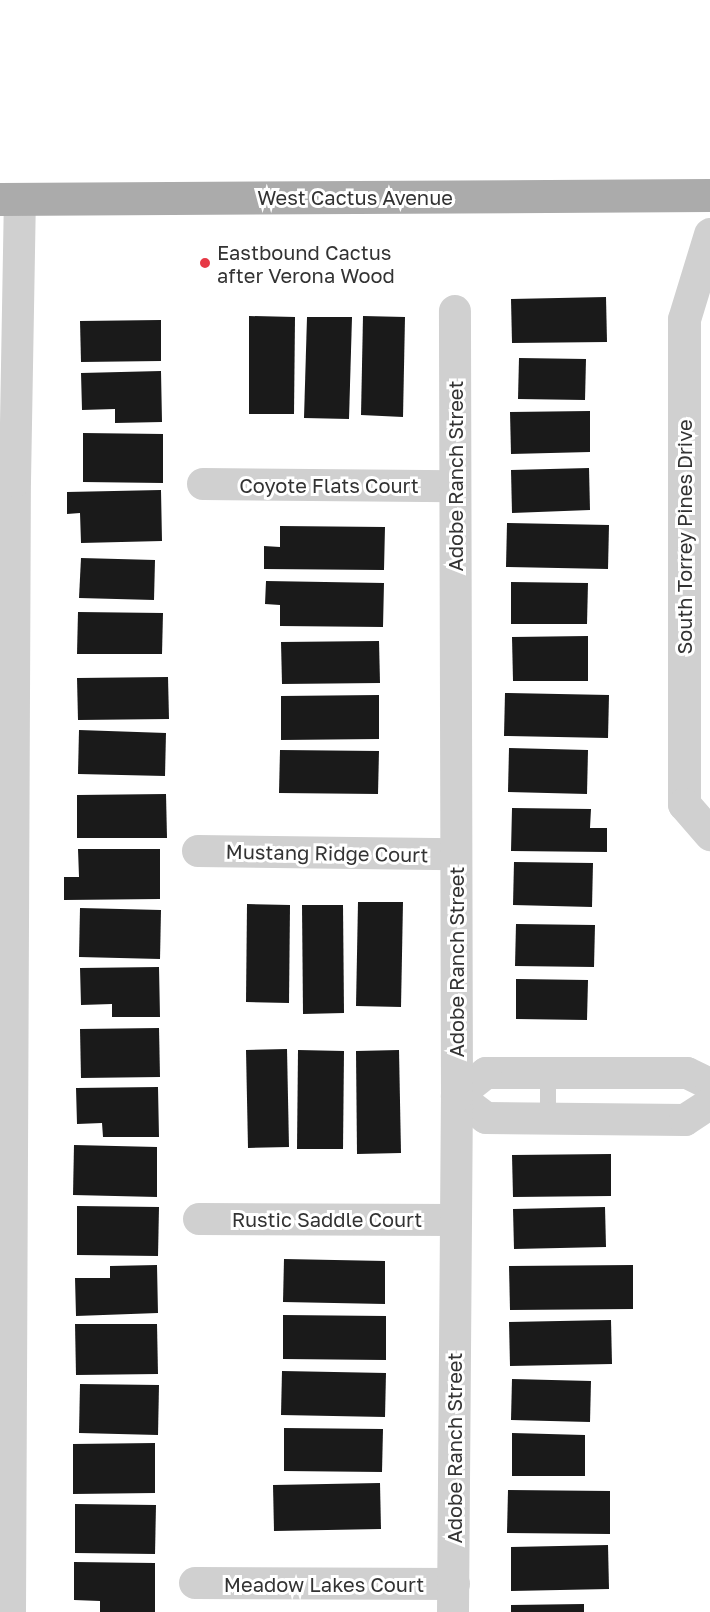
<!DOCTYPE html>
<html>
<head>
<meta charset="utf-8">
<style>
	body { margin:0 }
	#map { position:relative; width:710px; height:1612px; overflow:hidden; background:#fff; font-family:"Golos Text",sans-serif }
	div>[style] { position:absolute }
	.building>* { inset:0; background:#1a1a1a }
	.service>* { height:16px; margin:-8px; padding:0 8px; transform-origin:8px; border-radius:8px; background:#d0d0d0 }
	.minor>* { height:32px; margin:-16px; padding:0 16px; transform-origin:16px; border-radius:16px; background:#d0d0d0 }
	.tertiary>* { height:33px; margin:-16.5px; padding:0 16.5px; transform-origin:16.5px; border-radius:16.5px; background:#d0d0d0 }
	.primary>* { height:33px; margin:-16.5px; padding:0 16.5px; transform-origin:16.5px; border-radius:16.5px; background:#ababab }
	.dots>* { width:16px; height:16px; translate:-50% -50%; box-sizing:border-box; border:3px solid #fff; border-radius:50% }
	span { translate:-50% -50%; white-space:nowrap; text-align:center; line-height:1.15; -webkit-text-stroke:6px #fff; paint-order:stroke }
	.street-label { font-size:20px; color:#333 }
	.poi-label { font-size:20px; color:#333 }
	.left { translate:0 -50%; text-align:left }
</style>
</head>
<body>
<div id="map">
	<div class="building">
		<i style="clip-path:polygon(606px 297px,607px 342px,512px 343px,511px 299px)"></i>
		<i style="clip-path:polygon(249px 316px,295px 317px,294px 414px,249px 414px)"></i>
		<i style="clip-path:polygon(363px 316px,405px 317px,403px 417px,361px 415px)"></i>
		<i style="clip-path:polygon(307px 317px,352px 317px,349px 419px,304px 418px)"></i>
		<i style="clip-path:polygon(161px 320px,161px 361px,81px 362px,80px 321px)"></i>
		<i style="clip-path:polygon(519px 358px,586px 359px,585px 400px,518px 399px)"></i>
		<i style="clip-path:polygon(161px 371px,162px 422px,115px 423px,115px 409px,82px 410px,81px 373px)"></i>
		<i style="clip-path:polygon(590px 411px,590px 452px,511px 454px,510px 412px)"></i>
		<i style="clip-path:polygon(83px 433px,163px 434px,163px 483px,83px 482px)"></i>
		<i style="clip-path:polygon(589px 468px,590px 510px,512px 513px,511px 470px)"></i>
		<i style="clip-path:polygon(161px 490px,162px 541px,81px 543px,80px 513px,67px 514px,67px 492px)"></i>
		<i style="clip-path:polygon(507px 523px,609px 525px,608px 569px,506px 567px)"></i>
		<i style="clip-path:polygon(280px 526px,385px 527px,384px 570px,264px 569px,264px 546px,280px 547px)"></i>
		<i style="clip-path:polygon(81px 558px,155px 560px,154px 600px,79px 598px)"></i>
		<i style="clip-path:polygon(266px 581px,384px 583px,383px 627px,280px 626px,280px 605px,265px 604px)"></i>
		<i style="clip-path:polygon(511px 582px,588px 583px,587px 624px,511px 624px)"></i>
		<i style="clip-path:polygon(78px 612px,163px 613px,162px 654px,77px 654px)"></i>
		<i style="clip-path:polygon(588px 636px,588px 681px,513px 681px,512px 637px)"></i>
		<i style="clip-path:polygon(379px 641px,380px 683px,282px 684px,281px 642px)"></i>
		<i style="clip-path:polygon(168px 677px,169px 719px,78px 720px,77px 678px)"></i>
		<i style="clip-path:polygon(505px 693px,609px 695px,608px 738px,504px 736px)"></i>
		<i style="clip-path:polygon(379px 695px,379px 739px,281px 740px,281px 696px)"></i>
		<i style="clip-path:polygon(79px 730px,166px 733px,165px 776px,78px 774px)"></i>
		<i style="clip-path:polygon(509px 748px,588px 750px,587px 794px,508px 792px)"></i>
		<i style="clip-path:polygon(280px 750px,379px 751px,378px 794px,279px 793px)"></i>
		<i style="clip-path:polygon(166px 794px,167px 838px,77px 838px,77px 795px)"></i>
		<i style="clip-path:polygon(512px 808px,591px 809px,590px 828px,607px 828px,607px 852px,511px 851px)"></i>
		<i style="clip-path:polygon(78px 849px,160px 849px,160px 899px,64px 900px,64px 877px,79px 877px)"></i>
		<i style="clip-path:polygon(514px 862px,593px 863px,592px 907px,513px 905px)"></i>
		<i style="clip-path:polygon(358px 902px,403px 902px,401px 1007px,356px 1006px)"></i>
		<i style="clip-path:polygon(247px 904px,290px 905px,289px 1003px,246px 1002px)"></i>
		<i style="clip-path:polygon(302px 905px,343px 905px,344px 1013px,303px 1014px)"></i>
		<i style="clip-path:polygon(80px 908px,161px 910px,160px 959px,79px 957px)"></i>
		<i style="clip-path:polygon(516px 924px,595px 925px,594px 967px,515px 966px)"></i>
		<i style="clip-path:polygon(159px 967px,160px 1017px,112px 1017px,112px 1004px,81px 1005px,80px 968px)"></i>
		<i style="clip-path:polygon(516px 979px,588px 980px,587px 1020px,516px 1019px)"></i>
		<i style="clip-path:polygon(159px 1028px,160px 1077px,81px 1078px,80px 1029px)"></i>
		<i style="clip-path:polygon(287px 1049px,289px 1147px,248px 1148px,246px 1050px)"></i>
		<i style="clip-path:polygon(298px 1050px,344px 1051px,343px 1149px,297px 1149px)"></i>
		<i style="clip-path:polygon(399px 1050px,401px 1153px,357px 1154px,356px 1051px)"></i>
		<i style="clip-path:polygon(158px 1087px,159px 1137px,103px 1137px,102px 1123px,77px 1124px,76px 1088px)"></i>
		<i style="clip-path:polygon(74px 1145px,157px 1147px,157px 1197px,73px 1195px)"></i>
		<i style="clip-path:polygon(611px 1154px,611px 1196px,513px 1197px,512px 1155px)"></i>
		<i style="clip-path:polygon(77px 1206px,159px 1207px,158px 1256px,77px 1255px)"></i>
		<i style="clip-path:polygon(605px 1207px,606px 1247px,514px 1249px,513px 1209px)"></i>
		<i style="clip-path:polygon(284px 1259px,385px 1261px,385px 1304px,283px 1302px)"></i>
		<i style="clip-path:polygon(157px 1265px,158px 1313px,76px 1316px,75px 1278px,110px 1278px,110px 1266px)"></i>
		<i style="clip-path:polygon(633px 1265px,633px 1309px,510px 1310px,509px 1266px)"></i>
		<i style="clip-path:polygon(283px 1315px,386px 1316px,386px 1360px,283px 1359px)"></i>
		<i style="clip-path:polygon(611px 1320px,612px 1364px,510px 1366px,509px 1322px)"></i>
		<i style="clip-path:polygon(75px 1324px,157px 1324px,158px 1374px,76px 1375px)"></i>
		<i style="clip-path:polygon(282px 1371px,386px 1373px,385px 1417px,281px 1415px)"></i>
		<i style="clip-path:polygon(512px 1379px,591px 1381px,590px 1422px,511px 1420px)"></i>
		<i style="clip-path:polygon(80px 1384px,159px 1385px,158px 1435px,79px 1433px)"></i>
		<i style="clip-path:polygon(284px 1428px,383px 1429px,382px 1472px,284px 1471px)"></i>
		<i style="clip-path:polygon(512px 1433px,585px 1435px,585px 1476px,512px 1476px)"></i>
		<i style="clip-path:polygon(155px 1443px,155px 1493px,73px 1494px,73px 1444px)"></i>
		<i style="clip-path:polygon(380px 1483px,381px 1529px,274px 1531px,273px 1485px)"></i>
		<i style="clip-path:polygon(508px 1490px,610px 1491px,610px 1534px,507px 1533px)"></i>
		<i style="clip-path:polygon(75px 1504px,156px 1505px,155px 1554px,75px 1553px)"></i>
		<i style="clip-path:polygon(608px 1545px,609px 1589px,511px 1591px,511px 1547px)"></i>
		<i style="clip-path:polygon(74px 1562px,155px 1563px,155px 1612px,100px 1612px,100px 1601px,74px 1600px)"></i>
		<i style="clip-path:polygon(584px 1604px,584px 1612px,511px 1612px,511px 1605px)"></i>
	</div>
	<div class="service">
		<i style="left:548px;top:1074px;width:45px;rotate:90deg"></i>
	</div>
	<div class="minor">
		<i style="left:203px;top:484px;width:251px;rotate:0.5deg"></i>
		<i style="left:198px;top:851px;width:257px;rotate:0.7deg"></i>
		<i style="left:710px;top:1084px;width:25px;rotate:-154deg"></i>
		<i style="left:687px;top:1073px;width:201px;rotate:180deg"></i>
		<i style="left:486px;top:1073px;width:37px;rotate:142deg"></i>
		<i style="left:457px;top:1096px;width:36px;rotate:37deg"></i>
		<i style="left:486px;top:1118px;width:199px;rotate:0.6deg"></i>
		<i style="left:685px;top:1120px;width:30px;rotate:-33deg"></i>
		<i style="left:199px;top:1219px;width:256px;rotate:0.2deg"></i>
		<i style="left:195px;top:1583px;width:259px;rotate:0.2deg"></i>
		<i style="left:10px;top:1612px;width:1131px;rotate:-89.75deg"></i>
		<i style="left:15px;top:481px;width:282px;rotate:-89deg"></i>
		<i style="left:453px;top:1612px;width:516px;rotate:-89.56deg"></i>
		<i style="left:457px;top:1096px;width:785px;rotate:-90.15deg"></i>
	</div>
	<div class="tertiary">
		<i style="left:710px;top:234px;width:89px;rotate:107deg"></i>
		<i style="left:684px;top:319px;width:485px;rotate:90deg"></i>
		<i style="left:684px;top:804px;width:40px;rotate:49deg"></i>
	</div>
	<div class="primary">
		<i style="left:0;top:199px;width:710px;rotate:-0.32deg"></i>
	</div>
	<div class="dots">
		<i style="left:205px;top:263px;background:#e63946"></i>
	</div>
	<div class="street-label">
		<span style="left:355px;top:197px">West Cactus Avenue</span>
		<span style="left:455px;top:476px;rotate:-90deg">Adobe Ranch Street</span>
		<span style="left:329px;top:485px">Coyote Flats Court</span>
		<span style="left:684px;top:537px;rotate:-90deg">South Torrey Pines Drive</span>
		<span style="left:327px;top:853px;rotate:1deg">Mustang Ridge Court</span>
		<span style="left:456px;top:962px;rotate:-90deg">Adobe Ranch Street</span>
		<span style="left:327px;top:1219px">Rustic Saddle Court</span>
		<span style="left:454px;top:1448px;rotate:-90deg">Adobe Ranch Street</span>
		<span style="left:324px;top:1584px">Meadow Lakes Court</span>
	</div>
	<div class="poi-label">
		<span class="left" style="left:217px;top:264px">Eastbound Cactus<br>after Verona Wood</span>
	</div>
</div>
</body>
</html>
